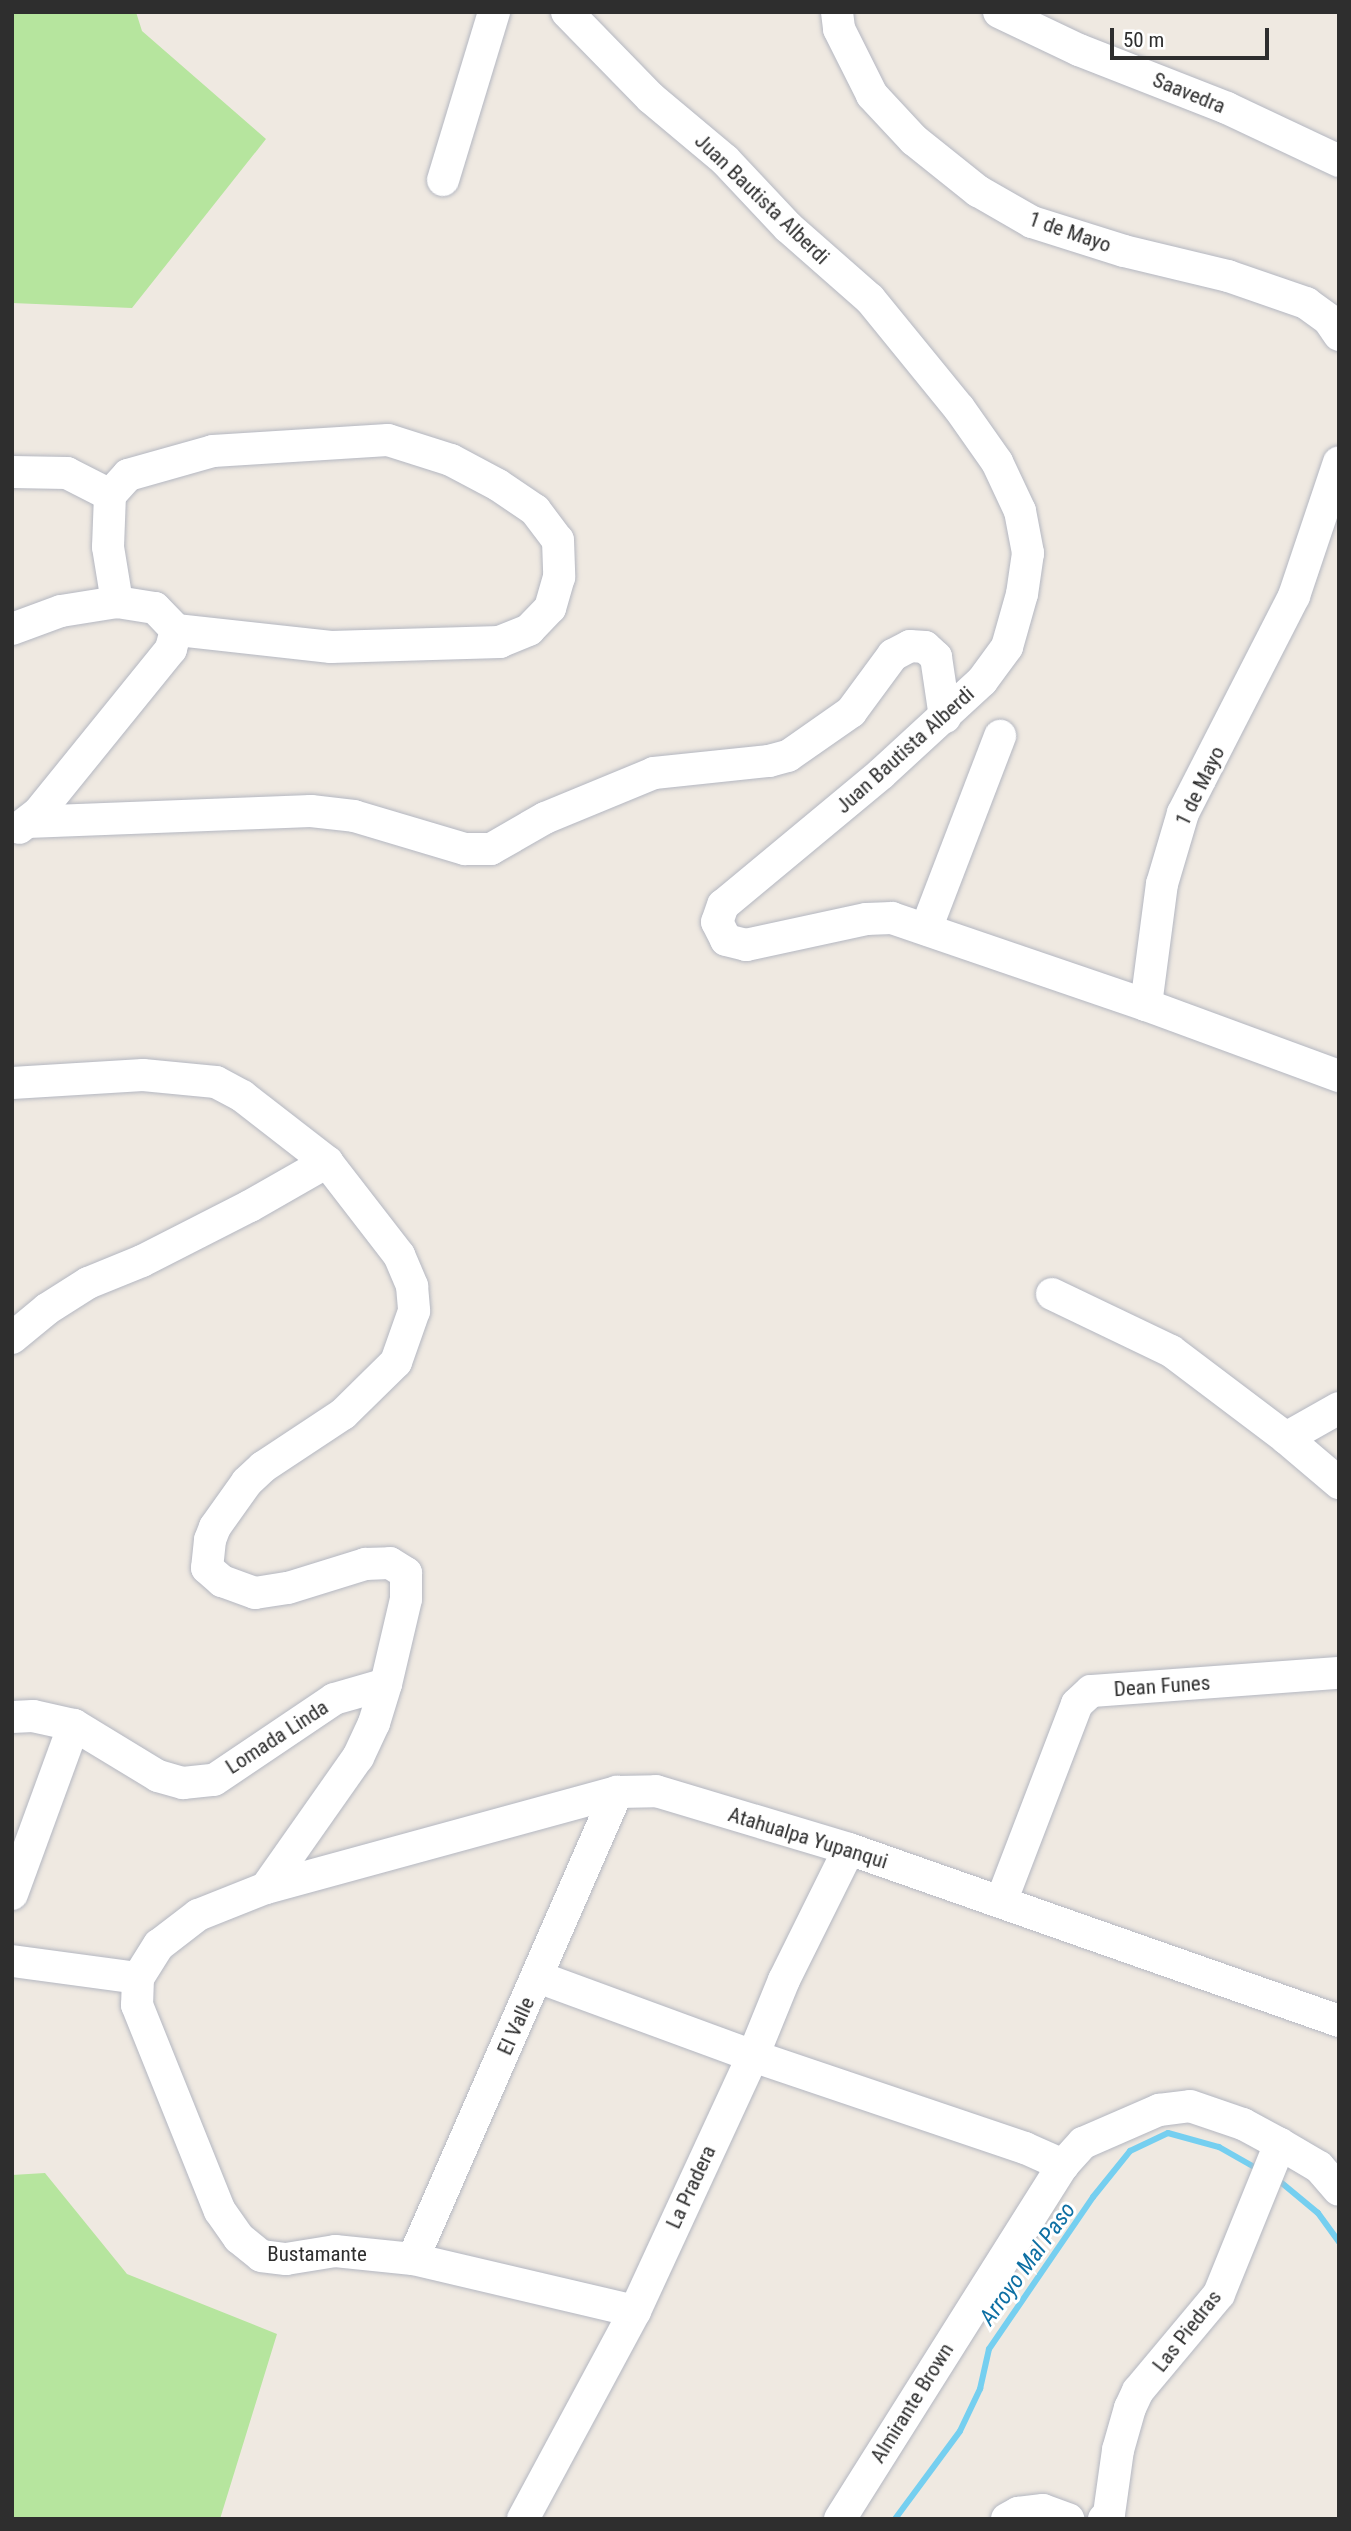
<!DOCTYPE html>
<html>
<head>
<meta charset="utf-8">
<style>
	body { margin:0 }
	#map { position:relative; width:1351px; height:2531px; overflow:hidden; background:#efe9e1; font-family:"Roboto Condensed",sans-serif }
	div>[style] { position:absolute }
	.green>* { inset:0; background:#b6e59e }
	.stream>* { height:6px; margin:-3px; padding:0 3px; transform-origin:3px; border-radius:3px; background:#75cff0 }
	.roads { filter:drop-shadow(0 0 2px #b4b7c1) drop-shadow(0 0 2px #b4b7c1) }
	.minor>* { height:32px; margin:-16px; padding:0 16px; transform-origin:16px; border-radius:16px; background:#fff }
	span { translate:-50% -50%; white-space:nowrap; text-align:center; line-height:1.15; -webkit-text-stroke:6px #fff; paint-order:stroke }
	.street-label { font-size:21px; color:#2e2e2e }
	.water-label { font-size:23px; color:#0d6fa3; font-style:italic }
	.frame { position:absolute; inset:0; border:14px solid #2e2e2e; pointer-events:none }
	.scale { position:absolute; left:1110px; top:28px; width:159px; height:32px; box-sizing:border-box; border:4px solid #2e2e2e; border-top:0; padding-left:9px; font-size:21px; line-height:24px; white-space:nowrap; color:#2e2e2e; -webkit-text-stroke:5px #fff; paint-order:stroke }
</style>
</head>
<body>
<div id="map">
	<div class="green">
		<i style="clip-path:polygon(12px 12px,136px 12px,142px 31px,266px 139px,132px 308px,12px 303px)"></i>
		<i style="clip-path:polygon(45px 2173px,127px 2274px,277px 2334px,220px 2519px,12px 2519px,12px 2175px)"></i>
	</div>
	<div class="stream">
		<i style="left:1277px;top:2179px;width:53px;rotate:39.7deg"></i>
		<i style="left:1318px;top:2213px;width:36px;rotate:54deg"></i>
		<i style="left:895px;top:2519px;width:109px;rotate:-53.5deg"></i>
		<i style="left:960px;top:2431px;width:47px;rotate:-64.5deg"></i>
		<i style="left:980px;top:2389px;width:41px;rotate:-77.3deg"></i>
		<i style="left:989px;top:2349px;width:184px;rotate:-55.6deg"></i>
		<i style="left:1093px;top:2197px;width:59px;rotate:-51.2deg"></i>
		<i style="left:1130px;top:2151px;width:42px;rotate:-25.3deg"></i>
		<i style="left:1168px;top:2133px;width:53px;rotate:15.4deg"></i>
		<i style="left:1219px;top:2147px;width:43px;rotate:29.6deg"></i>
	</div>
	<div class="roads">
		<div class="minor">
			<i style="left:567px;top:12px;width:120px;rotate:45.7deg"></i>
			<i style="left:651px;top:98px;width:97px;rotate:40deg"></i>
			<i style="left:725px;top:160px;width:92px;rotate:46.8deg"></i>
			<i style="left:788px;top:227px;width:109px;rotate:41.3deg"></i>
			<i style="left:870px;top:299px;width:141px;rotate:50.8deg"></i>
			<i style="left:959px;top:408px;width:66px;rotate:54.9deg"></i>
			<i style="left:997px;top:462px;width:54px;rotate:64.9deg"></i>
			<i style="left:1020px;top:511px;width:43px;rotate:79.2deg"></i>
			<i style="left:1028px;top:553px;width:41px;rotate:98.3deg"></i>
			<i style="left:1022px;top:594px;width:55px;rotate:105.8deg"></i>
			<i style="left:1007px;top:647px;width:42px;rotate:126.3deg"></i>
			<i style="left:982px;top:681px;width:137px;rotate:137.4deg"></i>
			<i style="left:881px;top:774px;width:205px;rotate:140.3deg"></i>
			<i style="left:723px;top:905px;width:18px;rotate:109deg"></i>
			<i style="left:717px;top:922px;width:20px;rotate:63deg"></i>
			<i style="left:726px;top:940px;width:21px;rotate:14deg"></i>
			<i style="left:746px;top:945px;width:123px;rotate:-12.2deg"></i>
			<i style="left:866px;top:919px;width:26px;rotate:-2deg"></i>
			<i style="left:892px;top:918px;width:268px;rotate:18.9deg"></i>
			<i style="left:1146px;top:1005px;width:206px;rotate:20.2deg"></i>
			<i style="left:837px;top:12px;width:17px;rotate:83deg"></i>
			<i style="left:839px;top:29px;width:74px;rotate:63.4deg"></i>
			<i style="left:872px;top:95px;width:62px;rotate:47deg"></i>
			<i style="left:914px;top:140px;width:82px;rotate:38.6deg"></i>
			<i style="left:978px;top:191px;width:62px;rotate:29.9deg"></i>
			<i style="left:1032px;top:222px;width:96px;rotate:17.5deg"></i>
			<i style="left:1124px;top:251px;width:107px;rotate:13.5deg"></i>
			<i style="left:1228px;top:276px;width:83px;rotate:19.1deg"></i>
			<i style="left:1306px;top:303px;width:29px;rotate:36deg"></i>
			<i style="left:1329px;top:320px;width:18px;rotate:56deg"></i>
			<i style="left:999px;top:12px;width:89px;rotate:25.4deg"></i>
			<i style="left:1079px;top:50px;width:159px;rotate:21.4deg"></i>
			<i style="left:1227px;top:108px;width:124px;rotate:25.3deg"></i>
			<i style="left:443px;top:180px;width:176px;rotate:-73.1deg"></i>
			<i style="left:12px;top:472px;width:55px;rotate:1deg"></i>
			<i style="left:67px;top:473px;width:48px;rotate:27.1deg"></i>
			<i style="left:110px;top:495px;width:52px;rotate:92.2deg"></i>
			<i style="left:108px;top:547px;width:56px;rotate:80.7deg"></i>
			<i style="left:110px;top:495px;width:27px;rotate:-48deg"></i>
			<i style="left:128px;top:475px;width:88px;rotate:-15.8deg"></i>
			<i style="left:213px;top:451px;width:175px;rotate:-3.6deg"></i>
			<i style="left:388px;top:440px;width:66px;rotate:17.6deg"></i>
			<i style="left:451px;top:460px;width:53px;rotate:28deg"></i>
			<i style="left:498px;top:485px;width:45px;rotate:34deg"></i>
			<i style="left:535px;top:510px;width:38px;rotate:53deg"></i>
			<i style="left:558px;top:540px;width:37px;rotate:88deg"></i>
			<i style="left:559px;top:577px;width:32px;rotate:106deg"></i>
			<i style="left:550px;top:608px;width:30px;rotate:134deg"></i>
			<i style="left:529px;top:630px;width:31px;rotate:158deg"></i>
			<i style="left:500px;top:642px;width:169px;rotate:178.3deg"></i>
			<i style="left:331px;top:647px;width:156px;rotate:-173.7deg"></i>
			<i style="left:12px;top:629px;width:52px;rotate:-20.2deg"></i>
			<i style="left:61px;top:611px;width:57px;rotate:-9.1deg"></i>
			<i style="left:117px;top:602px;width:38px;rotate:9deg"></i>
			<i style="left:155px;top:608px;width:30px;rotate:46deg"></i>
			<i style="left:176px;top:630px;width:20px;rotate:105deg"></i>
			<i style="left:171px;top:649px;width:211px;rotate:129deg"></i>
			<i style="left:38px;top:813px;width:24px;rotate:142deg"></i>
			<i style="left:27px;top:822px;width:284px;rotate:-2.2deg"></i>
			<i style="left:311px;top:811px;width:43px;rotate:6.6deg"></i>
			<i style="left:354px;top:816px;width:116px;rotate:16.6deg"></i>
			<i style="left:465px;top:849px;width:26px"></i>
			<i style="left:491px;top:849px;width:62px;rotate:-29.9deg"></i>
			<i style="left:545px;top:818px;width:118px;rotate:-22.4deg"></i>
			<i style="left:654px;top:773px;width:116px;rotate:-6deg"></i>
			<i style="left:769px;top:761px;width:20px;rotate:-15deg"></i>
			<i style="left:788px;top:756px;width:77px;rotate:-34.9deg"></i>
			<i style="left:851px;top:712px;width:71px;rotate:-53.6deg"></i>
			<i style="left:893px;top:655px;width:19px;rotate:-28deg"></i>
			<i style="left:910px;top:646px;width:15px;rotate:4deg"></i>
			<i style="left:925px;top:647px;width:15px;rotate:42deg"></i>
			<i style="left:936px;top:657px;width:61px;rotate:81.5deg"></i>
			<i style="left:926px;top:929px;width:207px;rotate:-69deg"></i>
			<i style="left:1146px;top:1005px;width:122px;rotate:-82.5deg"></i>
			<i style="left:1162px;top:884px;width:74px;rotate:-73.5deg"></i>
			<i style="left:1183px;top:813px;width:244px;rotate:-62.9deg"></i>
			<i style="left:1294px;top:596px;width:141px;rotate:-71.4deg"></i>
			<i style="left:12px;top:1083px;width:131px;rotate:-3.5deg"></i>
			<i style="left:143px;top:1075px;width:73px;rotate:5.5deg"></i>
			<i style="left:216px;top:1082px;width:30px;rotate:28deg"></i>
			<i style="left:242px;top:1096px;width:108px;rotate:37.8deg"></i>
			<i style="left:327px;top:1162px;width:118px;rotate:52.3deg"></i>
			<i style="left:399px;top:1255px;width:34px;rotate:67deg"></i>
			<i style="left:412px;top:1286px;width:25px;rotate:85deg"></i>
			<i style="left:414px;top:1311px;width:54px;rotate:109.4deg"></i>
			<i style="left:396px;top:1362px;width:74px;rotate:135.5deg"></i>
			<i style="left:343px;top:1414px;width:96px;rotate:146.5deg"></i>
			<i style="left:263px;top:1467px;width:22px;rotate:137deg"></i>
			<i style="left:247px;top:1482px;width:55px;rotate:125.4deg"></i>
			<i style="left:215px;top:1527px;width:14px;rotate:111deg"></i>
			<i style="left:210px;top:1540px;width:28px;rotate:96deg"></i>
			<i style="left:207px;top:1568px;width:20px;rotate:41deg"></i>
			<i style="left:222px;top:1581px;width:35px;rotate:20deg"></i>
			<i style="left:255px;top:1593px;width:33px;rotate:-9deg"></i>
			<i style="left:288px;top:1588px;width:81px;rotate:-17.3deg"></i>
			<i style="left:365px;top:1564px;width:25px;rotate:-2deg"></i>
			<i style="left:390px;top:1563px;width:19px;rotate:32deg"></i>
			<i style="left:406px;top:1573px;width:26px;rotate:90deg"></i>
			<i style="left:406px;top:1599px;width:87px;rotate:103.2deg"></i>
			<i style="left:386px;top:1684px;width:41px;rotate:107.1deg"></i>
			<i style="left:374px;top:1723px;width:38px;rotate:115deg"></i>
			<i style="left:358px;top:1757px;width:160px;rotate:125.1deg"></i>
			<i style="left:1052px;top:1294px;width:132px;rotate:25.6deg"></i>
			<i style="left:1171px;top:1351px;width:144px;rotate:37.1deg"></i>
			<i style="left:1286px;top:1438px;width:70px;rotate:40.3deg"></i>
			<i style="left:12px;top:1338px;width:45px;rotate:-39.6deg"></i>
			<i style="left:47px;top:1309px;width:49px;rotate:-32.4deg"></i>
			<i style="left:88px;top:1283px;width:58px;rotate:-22.2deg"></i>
			<i style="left:142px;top:1261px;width:121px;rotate:-27deg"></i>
			<i style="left:250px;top:1206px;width:89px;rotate:-29.7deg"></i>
			<i style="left:1286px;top:1438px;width:61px;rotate:-29.5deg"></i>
			<i style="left:12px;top:1717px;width:21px;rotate:-3deg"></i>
			<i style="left:33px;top:1716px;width:42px;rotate:12.4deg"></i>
			<i style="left:74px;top:1725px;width:98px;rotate:31.3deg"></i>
			<i style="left:158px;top:1776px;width:26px;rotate:16deg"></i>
			<i style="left:183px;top:1783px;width:31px;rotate:-6deg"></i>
			<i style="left:214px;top:1780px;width:145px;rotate:-34deg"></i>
			<i style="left:334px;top:1699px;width:54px;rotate:-16.1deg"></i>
			<i style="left:12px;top:1894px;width:180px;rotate:-69.9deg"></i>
			<i style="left:1001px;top:1902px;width:212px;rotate:-69deg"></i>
			<i style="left:1077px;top:1704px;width:19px;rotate:-43deg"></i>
			<i style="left:1091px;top:1691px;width:249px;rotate:-4.2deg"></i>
			<i style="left:12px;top:1961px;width:127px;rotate:7.7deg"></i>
			<i style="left:538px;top:1977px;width:229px;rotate:20.2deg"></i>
			<i style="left:753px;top:2056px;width:287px;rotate:18.7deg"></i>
			<i style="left:1025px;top:2148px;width:42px;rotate:24.1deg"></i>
			<i style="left:138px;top:1978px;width:39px;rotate:-58deg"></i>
			<i style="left:159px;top:1945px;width:49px;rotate:-37.6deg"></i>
			<i style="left:198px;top:1915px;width:73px;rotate:-21.7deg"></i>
			<i style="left:266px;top:1888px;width:364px;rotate:-15.3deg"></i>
			<i style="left:617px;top:1792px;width:39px;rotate:-1deg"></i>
			<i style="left:656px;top:1791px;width:202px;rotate:16.7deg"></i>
			<i style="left:849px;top:1849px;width:519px;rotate:19.34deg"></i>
			<i style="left:138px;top:1978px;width:27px;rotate:92deg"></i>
			<i style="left:137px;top:2005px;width:222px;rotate:68.1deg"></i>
			<i style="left:220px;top:2211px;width:33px;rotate:55deg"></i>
			<i style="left:239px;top:2238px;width:28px;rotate:39deg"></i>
			<i style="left:261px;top:2256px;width:25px;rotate:7deg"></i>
			<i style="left:286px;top:2259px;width:50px;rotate:-9.3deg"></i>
			<i style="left:335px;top:2251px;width:78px;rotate:5.9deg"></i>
			<i style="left:413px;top:2259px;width:228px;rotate:13.2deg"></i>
			<i style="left:413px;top:2259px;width:510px;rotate:-66.4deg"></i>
			<i style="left:523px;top:2519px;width:236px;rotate:-61.7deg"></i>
			<i style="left:635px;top:2311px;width:281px;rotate:-65.2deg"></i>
			<i style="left:753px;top:2056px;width:82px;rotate:-67.8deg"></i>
			<i style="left:784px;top:1980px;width:146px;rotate:-63.6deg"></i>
			<i style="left:840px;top:2519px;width:418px;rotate:-57.8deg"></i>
			<i style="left:1063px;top:2165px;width:30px;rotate:-48deg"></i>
			<i style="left:1083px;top:2143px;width:83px;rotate:-23.5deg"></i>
			<i style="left:1159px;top:2110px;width:31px;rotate:-7deg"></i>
			<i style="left:1190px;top:2106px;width:56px;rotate:18.8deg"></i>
			<i style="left:1243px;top:2124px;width:42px;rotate:28.4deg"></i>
			<i style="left:1280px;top:2144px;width:45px;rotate:30.5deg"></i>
			<i style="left:1319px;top:2167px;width:30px;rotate:49deg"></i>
			<i style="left:1007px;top:2519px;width:13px;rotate:-29deg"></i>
			<i style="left:1018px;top:2513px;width:25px;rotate:-7deg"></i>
			<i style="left:1043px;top:2510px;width:27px;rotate:20deg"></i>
			<i style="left:1104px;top:2519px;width:7px;rotate:-45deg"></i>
			<i style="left:1109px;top:2514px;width:65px;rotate:-82deg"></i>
			<i style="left:1118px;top:2450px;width:44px;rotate:-74.1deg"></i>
			<i style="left:1130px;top:2408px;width:19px;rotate:-65deg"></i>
			<i style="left:1138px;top:2391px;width:126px;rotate:-50.1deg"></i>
			<i style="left:1219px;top:2294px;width:162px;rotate:-67.9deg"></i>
		</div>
	</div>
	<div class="street-label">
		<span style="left:1189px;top:93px;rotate:22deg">Saavedra</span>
		<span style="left:762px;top:199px;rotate:44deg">Juan Bautista Alberdi</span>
		<span style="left:1070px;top:232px;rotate:19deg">1 de Mayo</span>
		<span style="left:905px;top:750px;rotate:-42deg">Juan Bautista Alberdi</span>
		<span style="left:1200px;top:786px;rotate:-64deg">1 de Mayo</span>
		<span style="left:1162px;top:1686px;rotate:-4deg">Dean Funes</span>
		<span style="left:277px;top:1737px;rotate:-33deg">Lomada Linda</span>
		<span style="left:808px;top:1838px;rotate:17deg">Atahualpa Yupanqui</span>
		<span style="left:516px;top:2026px;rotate:-66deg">El Valle</span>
		<span style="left:691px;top:2187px;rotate:-65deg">La Pradera</span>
		<span style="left:317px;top:2254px">Bustamante</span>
		<span style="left:1187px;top:2331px;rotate:-52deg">Las Piedras</span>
		<span style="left:912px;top:2403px;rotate:-58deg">Almirante Brown</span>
	</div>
	<div class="water-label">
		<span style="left:1028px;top:2264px;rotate:-54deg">Arroyo Mal Paso</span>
	</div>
	<div class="frame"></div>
	<div class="scale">50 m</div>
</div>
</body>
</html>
